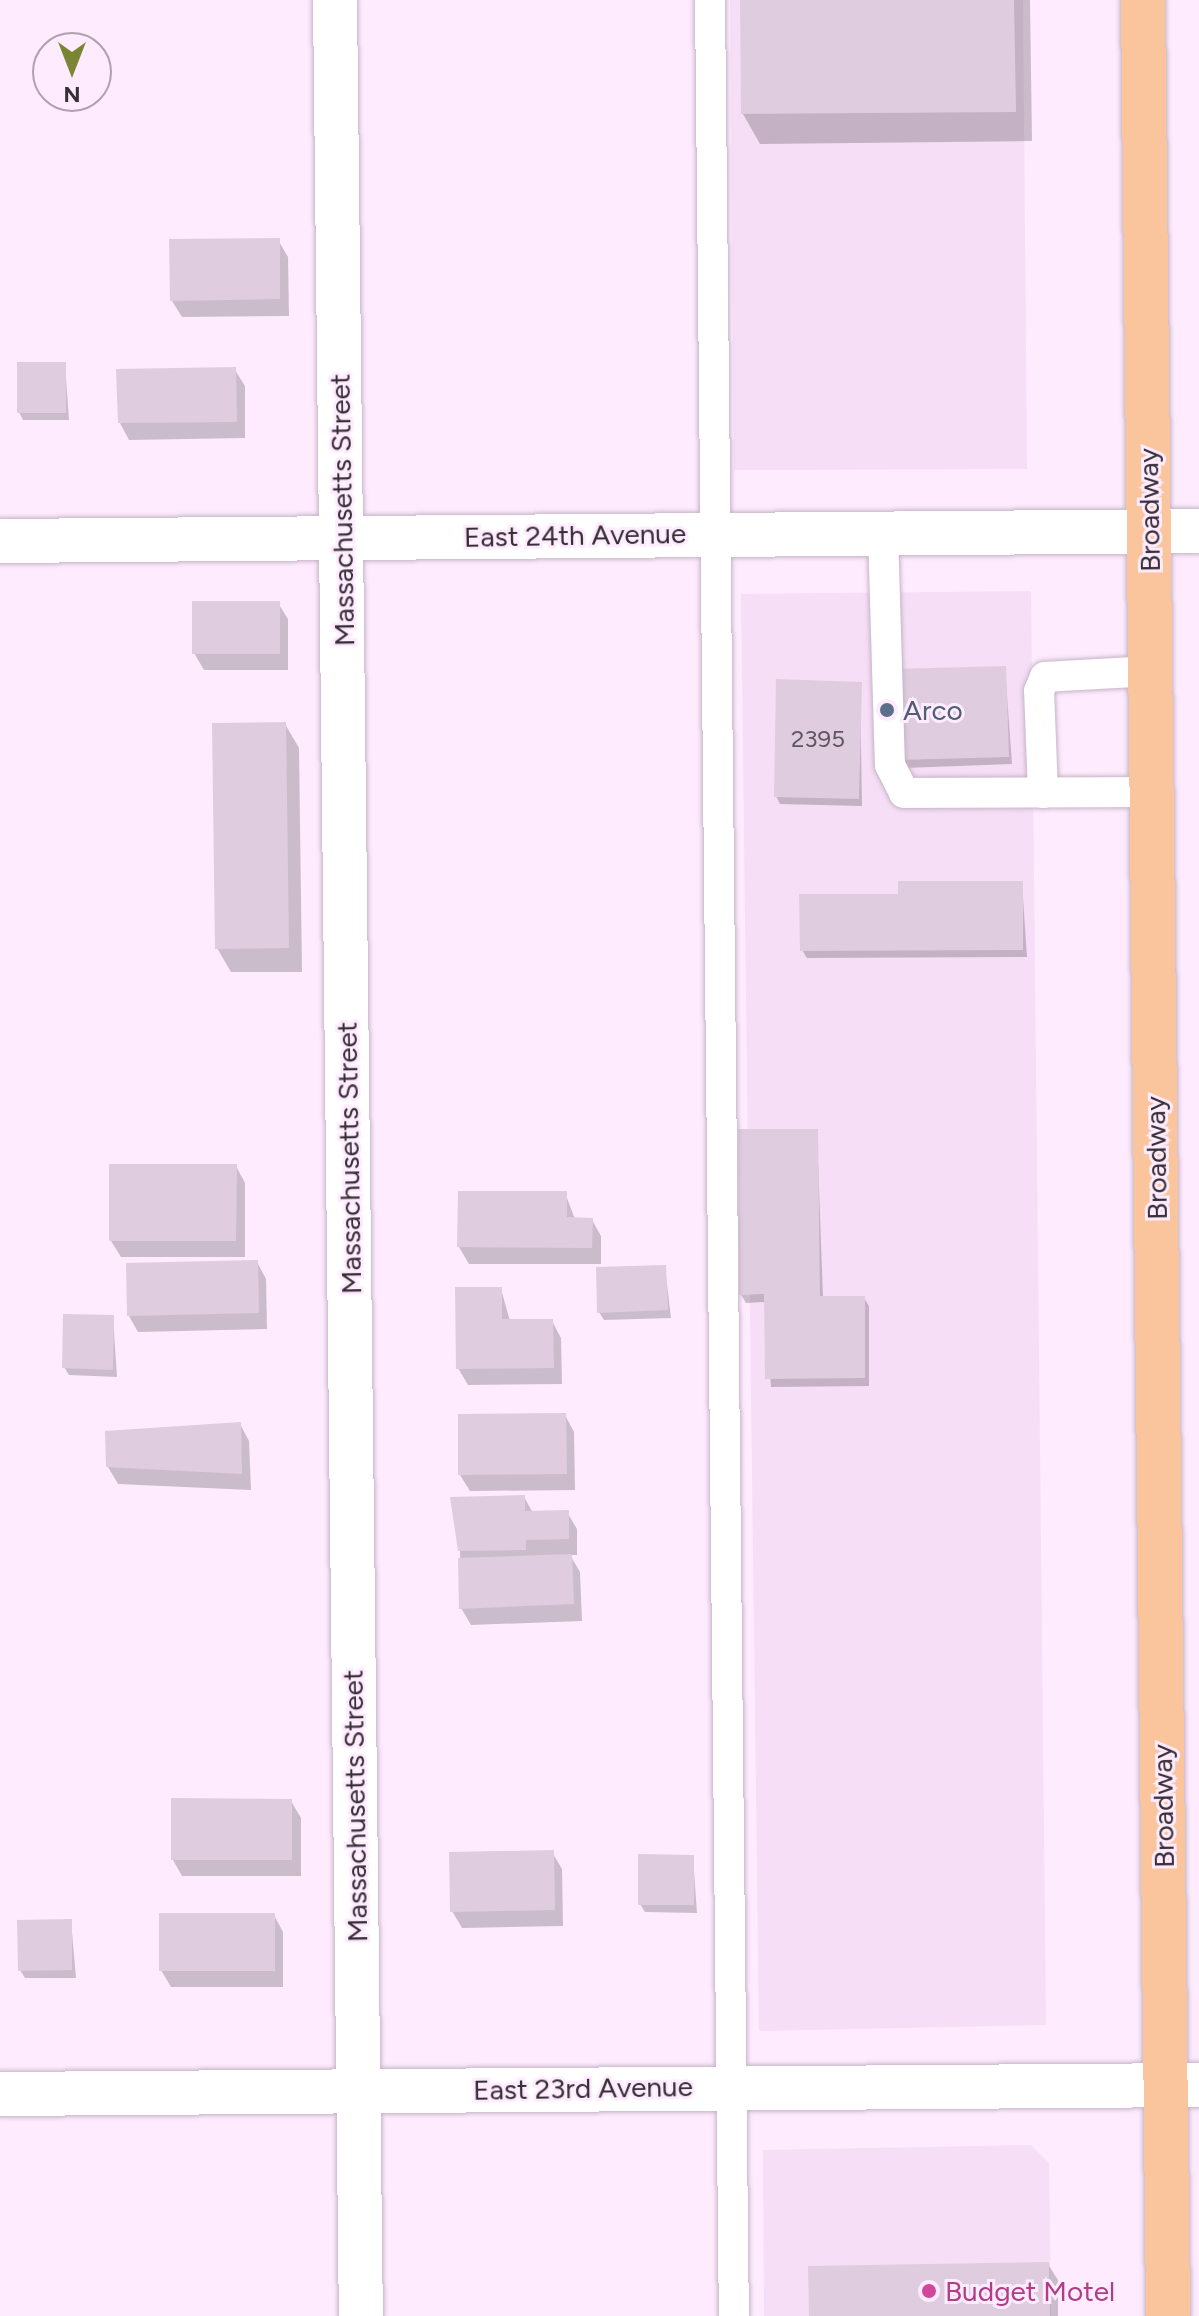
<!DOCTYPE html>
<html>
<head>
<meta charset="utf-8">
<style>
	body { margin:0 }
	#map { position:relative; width:1199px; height:2316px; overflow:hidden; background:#feebfe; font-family:Figtree,sans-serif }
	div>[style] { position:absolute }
	.built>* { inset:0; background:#f6def6 }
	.shadow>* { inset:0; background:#0003 }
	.building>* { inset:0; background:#dfcddf }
	.roads { filter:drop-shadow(0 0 2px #c5b4c6) drop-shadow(0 0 2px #c5b4c6) }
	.lane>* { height:30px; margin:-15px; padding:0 15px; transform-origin:15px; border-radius:15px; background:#fff }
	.street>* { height:44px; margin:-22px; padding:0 22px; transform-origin:22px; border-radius:22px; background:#fff }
	.primary>* { height:44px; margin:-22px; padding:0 22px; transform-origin:22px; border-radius:22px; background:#fac49c }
	.dots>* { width:22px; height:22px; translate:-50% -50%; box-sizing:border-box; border:4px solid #feebfe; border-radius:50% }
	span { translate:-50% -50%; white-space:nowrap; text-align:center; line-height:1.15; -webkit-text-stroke:6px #feebfe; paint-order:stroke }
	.number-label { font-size:24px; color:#605660 }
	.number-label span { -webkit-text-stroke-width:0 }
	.street-label { font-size:28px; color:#362f36 }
	.service-label { font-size:28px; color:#4e5e75 }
	.left { translate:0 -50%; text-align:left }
	.hotel-label { font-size:28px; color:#b23c85 }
	.north { position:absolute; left:32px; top:32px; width:80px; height:80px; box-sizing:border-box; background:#feebfe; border:2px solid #aea0ae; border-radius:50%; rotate:180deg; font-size:22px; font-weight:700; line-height:32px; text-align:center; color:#362f36 }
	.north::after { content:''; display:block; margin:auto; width:28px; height:36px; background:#7a8634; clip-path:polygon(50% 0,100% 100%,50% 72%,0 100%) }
</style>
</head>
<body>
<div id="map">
	<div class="built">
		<i style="clip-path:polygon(730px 0,1023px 0,1027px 469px,734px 470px)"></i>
		<i style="clip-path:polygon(1031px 591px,1046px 2025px,759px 2031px,741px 594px)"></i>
		<i style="clip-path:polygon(1031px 2145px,1049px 2163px,1051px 2316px,764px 2316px,763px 2150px)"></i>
	</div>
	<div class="shadow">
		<i style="clip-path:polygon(742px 0,1030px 0,1032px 141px,760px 144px,743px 114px)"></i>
		<i style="clip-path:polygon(278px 240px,288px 257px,289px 316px,182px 317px,172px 301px)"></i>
		<i style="clip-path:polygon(65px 364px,69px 420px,23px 420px,19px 412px)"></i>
		<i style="clip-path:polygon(235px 370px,245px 386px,245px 438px,129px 440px,120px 423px)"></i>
		<i style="clip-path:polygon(278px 603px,288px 619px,288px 670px,204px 670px,194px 653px)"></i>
		<i style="clip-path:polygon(1005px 668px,1012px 764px,905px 768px,900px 760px)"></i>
		<i style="clip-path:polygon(860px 684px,862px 806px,780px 804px,776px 796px)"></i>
		<i style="clip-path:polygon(285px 724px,299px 748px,302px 972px,231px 972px,217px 948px)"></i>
		<i style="clip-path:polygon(1022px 883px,1027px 957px,807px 958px,802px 950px,900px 896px)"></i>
		<i style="clip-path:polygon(817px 1131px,823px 1298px,864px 1298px,869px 1306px,869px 1386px,771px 1387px,766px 1302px,746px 1303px,741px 1295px)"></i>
		<i style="clip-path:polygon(236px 1166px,245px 1183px,245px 1257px,121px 1257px,111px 1241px)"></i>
		<i style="clip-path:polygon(565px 1193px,575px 1219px,592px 1220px,601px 1236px,601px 1264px,469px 1264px,459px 1247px)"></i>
		<i style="clip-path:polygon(257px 1262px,266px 1279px,267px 1329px,138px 1332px,129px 1316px)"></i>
		<i style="clip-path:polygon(665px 1267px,671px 1318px,604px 1320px,599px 1312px)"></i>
		<i style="clip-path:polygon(501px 1289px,510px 1321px,552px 1321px,561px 1338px,562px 1384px,468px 1385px,458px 1368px)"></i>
		<i style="clip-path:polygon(113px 1317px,117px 1377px,69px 1375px,64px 1367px)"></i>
		<i style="clip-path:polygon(565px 1415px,574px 1432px,575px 1490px,470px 1491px,460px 1475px)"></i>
		<i style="clip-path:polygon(240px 1424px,249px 1441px,251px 1490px,118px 1484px,108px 1467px)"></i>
		<i style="clip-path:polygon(524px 1497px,533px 1513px,567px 1512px,577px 1529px,577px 1555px,570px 1555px,580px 1572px,582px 1621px,471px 1625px,461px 1608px,460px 1550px)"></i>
		<i style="clip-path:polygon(291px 1801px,301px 1818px,301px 1876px,182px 1876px,173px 1860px)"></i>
		<i style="clip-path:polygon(552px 1852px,562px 1869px,563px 1926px,462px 1928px,452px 1911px)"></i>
		<i style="clip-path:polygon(693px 1857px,697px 1913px,645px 1912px,640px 1904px)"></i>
		<i style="clip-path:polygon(274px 1915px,283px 1932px,283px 1987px,171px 1987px,161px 1970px)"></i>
		<i style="clip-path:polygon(71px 1921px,76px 1978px,25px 1978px,20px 1970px)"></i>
		<i style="clip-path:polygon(1048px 2264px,1058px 2280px,1058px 2316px,811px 2316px)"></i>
	</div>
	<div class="building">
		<i style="clip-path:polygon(740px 0,1014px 0,1016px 112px,741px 114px)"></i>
		<i style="clip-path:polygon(280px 238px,280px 299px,170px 301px,169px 239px)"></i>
		<i style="clip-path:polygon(17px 362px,66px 362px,66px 413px,17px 413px)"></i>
		<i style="clip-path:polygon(236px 367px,237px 422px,118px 423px,116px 369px)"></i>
		<i style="clip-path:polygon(192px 601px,280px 601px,280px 654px,192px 654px)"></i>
		<i style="clip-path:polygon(1006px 666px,1009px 757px,898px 760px,895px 669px)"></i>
		<i style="clip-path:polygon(776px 679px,862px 682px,859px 799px,774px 797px)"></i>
		<i style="clip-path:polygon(286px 722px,289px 948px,215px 949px,212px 723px)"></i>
		<i style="clip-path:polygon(898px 881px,1023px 881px,1023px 950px,800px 951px,799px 894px,898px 894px)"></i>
		<i style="clip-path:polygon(738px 1129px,818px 1129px,820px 1296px,865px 1296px,865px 1378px,765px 1379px,764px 1294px,739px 1295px)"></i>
		<i style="clip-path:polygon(109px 1164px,237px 1164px,236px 1241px,109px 1241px)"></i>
		<i style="clip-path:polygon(458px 1191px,567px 1191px,567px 1217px,593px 1218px,592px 1248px,457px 1247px)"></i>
		<i style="clip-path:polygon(258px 1260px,259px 1313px,127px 1316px,126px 1263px)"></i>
		<i style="clip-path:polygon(666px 1265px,668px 1310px,597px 1313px,596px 1267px)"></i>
		<i style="clip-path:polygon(455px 1287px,502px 1287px,502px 1319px,553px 1319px,554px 1368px,456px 1369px)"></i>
		<i style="clip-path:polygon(63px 1314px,114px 1315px,113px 1370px,62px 1368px)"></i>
		<i style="clip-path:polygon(566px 1413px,567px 1474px,458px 1475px,458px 1414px)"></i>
		<i style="clip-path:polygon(241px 1422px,242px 1474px,106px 1467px,105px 1431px)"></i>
		<i style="clip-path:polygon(525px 1495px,525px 1511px,569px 1510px,569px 1539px,526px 1540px,526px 1550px,458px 1551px,450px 1497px)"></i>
		<i style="clip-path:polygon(572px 1554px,574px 1604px,459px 1609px,458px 1558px)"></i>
		<i style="clip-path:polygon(171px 1798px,292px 1799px,292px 1860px,171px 1860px)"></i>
		<i style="clip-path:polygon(554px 1850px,555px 1910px,450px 1912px,449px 1852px)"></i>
		<i style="clip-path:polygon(638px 1854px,694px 1855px,694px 1905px,638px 1905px)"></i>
		<i style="clip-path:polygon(159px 1913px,275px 1913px,275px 1971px,159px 1971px)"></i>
		<i style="clip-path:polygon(72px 1919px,72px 1970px,18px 1971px,17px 1920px)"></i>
		<i style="clip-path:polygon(1049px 2262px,1050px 2316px,809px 2316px,808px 2266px)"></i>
	</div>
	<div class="roads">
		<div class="lane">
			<i style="left:710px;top:0;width:2316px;rotate:89.41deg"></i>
			<i style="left:883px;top:532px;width:233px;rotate:88.3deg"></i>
			<i style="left:890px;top:765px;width:31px;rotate:63deg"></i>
			<i style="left:904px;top:793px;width:248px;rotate:-0.2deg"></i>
			<i style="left:1043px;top:793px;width:102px;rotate:-92.2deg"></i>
			<i style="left:1039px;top:691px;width:15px;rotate:-67deg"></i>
			<i style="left:1045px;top:677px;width:106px;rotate:-3.2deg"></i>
		</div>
		<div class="street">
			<i style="left:335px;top:0;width:2316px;rotate:89.36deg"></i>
			<i style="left:0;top:541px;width:1199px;rotate:-0.48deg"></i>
			<i style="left:0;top:2094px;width:1199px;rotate:-0.43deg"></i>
		</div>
		<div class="primary">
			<i style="left:1143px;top:0;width:2316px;rotate:89.38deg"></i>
		</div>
	</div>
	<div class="dots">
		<i style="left:887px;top:710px;background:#5c6f8a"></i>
		<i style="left:929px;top:2291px;background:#d1479c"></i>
	</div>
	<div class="number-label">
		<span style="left:818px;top:739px">2395</span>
	</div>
	<div class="street-label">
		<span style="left:342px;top:510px;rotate:-91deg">Massachusetts Street</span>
		<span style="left:1149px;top:510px;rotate:-91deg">Broadway</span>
		<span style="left:575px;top:535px;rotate:-1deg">East 24th Avenue</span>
		<span style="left:349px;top:1158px;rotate:-91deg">Massachusetts Street</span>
		<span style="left:1156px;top:1158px;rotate:-91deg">Broadway</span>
		<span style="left:355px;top:1806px;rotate:-91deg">Massachusetts Street</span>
		<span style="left:1163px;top:1806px;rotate:-91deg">Broadway</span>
		<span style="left:583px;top:2088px;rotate:-1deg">East 23rd Avenue</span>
	</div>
	<div class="service-label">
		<span class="left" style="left:903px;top:710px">Arco</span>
	</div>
	<div class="hotel-label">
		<span class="left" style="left:945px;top:2291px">Budget Motel</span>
	</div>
	<div class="north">N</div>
</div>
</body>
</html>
